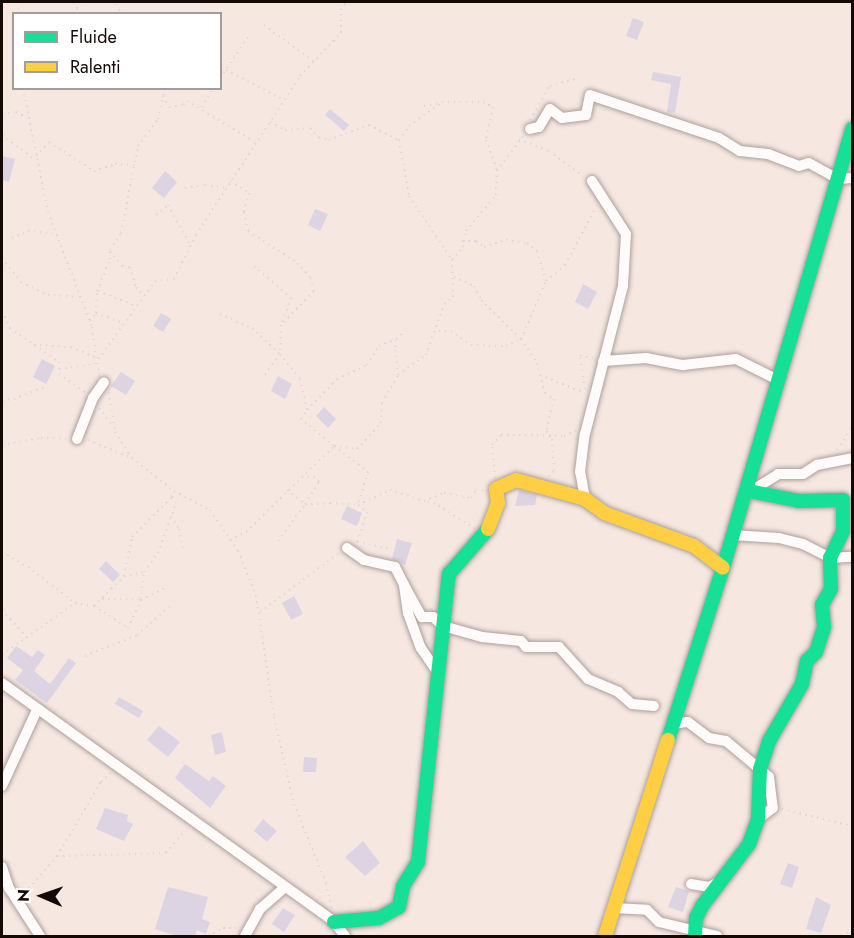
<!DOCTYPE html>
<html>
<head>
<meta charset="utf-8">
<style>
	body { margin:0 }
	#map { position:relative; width:854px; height:938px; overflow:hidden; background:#f6e7e1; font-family:Jost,sans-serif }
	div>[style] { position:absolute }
	.building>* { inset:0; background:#dcd4e2 }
	.path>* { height:2px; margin-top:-1px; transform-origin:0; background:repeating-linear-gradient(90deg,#ded9d8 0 1.5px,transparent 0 6px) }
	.roads { filter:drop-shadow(0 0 2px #aca09b) drop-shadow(0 0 2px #aca09b) }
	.street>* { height:10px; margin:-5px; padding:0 5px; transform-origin:5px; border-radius:5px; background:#fefbfa }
	.fast>* { height:14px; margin:-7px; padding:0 7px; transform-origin:7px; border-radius:7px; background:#16e098 }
	.slow>* { height:14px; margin:-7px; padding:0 7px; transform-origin:7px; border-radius:7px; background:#ffcf43 }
	span { translate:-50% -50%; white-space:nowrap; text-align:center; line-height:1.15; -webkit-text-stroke:4.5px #fff; paint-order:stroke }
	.frame { position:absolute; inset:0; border:3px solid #140905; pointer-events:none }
	.legend { position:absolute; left:12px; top:12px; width:210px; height:78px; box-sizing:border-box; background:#fff; border:2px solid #a19d9b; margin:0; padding:8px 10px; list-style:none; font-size:18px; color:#140905 }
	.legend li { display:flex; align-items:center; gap:12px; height:30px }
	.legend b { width:30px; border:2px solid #a19d9b }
	.north { position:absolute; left:12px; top:866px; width:60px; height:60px; -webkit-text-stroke:4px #fff; paint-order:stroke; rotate:272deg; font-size:16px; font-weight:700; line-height:24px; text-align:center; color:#140905 }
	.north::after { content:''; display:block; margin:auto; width:21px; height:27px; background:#140905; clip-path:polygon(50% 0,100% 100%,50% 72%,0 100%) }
</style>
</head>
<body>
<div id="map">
	<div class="building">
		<i style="clip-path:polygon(633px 18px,644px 22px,637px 40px,626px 36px)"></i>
		<i style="clip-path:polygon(653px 72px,681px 77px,675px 113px,667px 112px,671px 84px,651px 80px)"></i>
		<i style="clip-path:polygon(330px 109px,349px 125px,344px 131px,325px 115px)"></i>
		<i style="clip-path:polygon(2px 156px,15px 159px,9px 182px,2px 180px)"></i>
		<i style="clip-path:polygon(165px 171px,177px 182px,164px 198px,152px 188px)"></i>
		<i style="clip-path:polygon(315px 209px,328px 214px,320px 231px,308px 225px)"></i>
		<i style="clip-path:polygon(583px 284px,597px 292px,588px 309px,575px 302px)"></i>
		<i style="clip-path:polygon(161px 313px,171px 319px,163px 332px,153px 326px)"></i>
		<i style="clip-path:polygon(42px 359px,55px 366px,46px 384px,33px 377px)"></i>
		<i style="clip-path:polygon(121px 372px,135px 381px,126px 395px,111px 386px)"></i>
		<i style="clip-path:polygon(278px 376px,292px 384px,285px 399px,271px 391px)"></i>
		<i style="clip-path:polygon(324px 407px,336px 419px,328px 428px,316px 416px)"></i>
		<i style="clip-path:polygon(519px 490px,537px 495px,535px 505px,515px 506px)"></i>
		<i style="clip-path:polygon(347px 506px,362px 513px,357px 526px,341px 519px)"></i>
		<i style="clip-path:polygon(397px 539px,412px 543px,405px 565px,392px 559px)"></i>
		<i style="clip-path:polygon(106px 561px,120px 575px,113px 582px,99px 569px)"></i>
		<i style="clip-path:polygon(294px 596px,303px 614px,291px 620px,282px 603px)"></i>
		<i style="clip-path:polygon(16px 646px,32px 657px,38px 650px,45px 655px,34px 671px,50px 684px,69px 658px,76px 663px,47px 703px,15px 680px,23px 670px,7px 658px)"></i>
		<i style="clip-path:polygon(119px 697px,143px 711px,139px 718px,115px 704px)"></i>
		<i style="clip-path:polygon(159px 726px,180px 742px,168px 757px,147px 740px)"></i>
		<i style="clip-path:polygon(222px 732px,226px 752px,215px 755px,211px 735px)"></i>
		<i style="clip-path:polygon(304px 757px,317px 758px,316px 772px,303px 772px)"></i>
		<i style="clip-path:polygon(185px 764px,209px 781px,213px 776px,226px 786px,210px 808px,175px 778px)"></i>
		<i style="clip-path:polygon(105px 808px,128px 815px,127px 821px,133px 824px,124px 841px,96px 829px)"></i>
		<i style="clip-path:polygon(263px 819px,277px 831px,267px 842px,254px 831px)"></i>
		<i style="clip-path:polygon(363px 841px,380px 863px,365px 876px,345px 857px)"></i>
		<i style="clip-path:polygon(788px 863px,799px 867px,792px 888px,780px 884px)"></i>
		<i style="clip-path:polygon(168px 887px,208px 897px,202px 919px,210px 922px,206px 934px,197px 930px,195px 936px,177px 936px,155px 929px)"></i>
		<i style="clip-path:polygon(676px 887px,689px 891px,683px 912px,668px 907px)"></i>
		<i style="clip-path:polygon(816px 897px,831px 905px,821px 933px,806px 929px)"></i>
		<i style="clip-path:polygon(283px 908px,295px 915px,284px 932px,272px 924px)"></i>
	</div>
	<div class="path">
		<i style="left:16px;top:2px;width:13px;rotate:72deg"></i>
		<i style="left:116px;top:4px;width:12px;rotate:59deg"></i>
		<i style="left:74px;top:14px;width:13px;rotate:-63deg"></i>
		<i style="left:264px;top:25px;width:64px;rotate:36.2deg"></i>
		<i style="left:226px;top:70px;width:65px;rotate:27.3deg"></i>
		<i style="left:220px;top:78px;width:50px;rotate:-55.7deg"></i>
		<i style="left:23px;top:88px;width:126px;rotate:78.6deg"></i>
		<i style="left:48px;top:212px;width:123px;rotate:69.1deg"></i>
		<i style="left:92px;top:327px;width:49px;rotate:81.7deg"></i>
		<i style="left:165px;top:88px;width:8px;rotate:104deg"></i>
		<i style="left:163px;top:96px;width:13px;rotate:61deg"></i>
		<i style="left:169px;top:107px;width:14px;rotate:-8deg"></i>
		<i style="left:183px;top:105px;width:6px;rotate:-45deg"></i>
		<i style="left:187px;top:101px;width:79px;rotate:31.1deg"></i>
		<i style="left:424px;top:106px;width:16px;rotate:-11deg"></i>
		<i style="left:201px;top:107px;width:23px;rotate:-56deg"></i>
		<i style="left:2px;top:114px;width:14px;rotate:-8deg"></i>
		<i style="left:16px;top:112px;width:11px;rotate:27deg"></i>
		<i style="left:530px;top:120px;width:39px;rotate:-60deg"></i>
		<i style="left:550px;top:86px;width:26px;rotate:-16deg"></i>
		<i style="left:270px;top:122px;width:17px;rotate:28deg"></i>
		<i style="left:285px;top:130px;width:25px;rotate:-5deg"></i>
		<i style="left:310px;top:128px;width:13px;rotate:48deg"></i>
		<i style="left:319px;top:138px;width:10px;rotate:11deg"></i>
		<i style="left:329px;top:140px;width:43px;rotate:-20.6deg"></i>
		<i style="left:369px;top:125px;width:34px;rotate:27deg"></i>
		<i style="left:399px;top:140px;width:17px;rotate:-54deg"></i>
		<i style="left:409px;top:126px;width:41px;rotate:-36deg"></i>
		<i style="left:442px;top:102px;width:41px"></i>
		<i style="left:483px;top:102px;width:11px;rotate:27deg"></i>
		<i style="left:493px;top:107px;width:34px;rotate:102deg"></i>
		<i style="left:486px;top:140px;width:32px;rotate:70deg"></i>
		<i style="left:2px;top:135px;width:41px;rotate:37.1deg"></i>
		<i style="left:519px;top:139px;width:32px;rotate:22deg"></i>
		<i style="left:549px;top:151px;width:42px;rotate:36.3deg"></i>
		<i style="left:399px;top:140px;width:57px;rotate:79.9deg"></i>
		<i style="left:409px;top:196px;width:77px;rotate:56.1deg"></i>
		<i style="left:36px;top:156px;width:19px;rotate:-47deg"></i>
		<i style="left:49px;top:142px;width:54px;rotate:32.8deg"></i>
		<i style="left:94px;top:171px;width:22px;rotate:-18deg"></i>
		<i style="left:115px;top:164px;width:19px;rotate:3deg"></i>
		<i style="left:230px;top:181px;width:22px;rotate:32deg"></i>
		<i style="left:249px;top:193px;width:20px;rotate:105deg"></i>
		<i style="left:244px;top:212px;width:19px;rotate:78deg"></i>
		<i style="left:248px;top:231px;width:59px;rotate:33.1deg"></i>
		<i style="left:297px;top:263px;width:21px;rotate:47deg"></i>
		<i style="left:311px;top:278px;width:13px;rotate:77deg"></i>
		<i style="left:314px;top:291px;width:47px;rotate:134.1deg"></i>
		<i style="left:185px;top:188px;width:20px;rotate:-9deg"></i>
		<i style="left:205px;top:185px;width:21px;rotate:8deg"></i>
		<i style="left:156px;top:215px;width:16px;rotate:-40deg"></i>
		<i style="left:168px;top:205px;width:46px;rotate:61.2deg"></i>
		<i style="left:12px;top:238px;width:17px;rotate:-24deg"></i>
		<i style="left:28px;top:231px;width:29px;rotate:6deg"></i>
		<i style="left:462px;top:241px;width:14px"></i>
		<i style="left:476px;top:241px;width:10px;rotate:37deg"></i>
		<i style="left:484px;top:247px;width:23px;rotate:-18deg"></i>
		<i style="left:506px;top:240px;width:21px;rotate:8deg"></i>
		<i style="left:527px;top:243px;width:13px;rotate:39deg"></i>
		<i style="left:537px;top:251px;width:31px;rotate:73deg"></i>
		<i style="left:110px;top:251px;width:19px;rotate:51deg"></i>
		<i style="left:122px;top:266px;width:8px;rotate:7deg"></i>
		<i style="left:130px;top:267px;width:21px;rotate:73deg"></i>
		<i style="left:136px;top:287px;width:12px;rotate:48deg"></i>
		<i style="left:2px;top:258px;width:31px;rotate:52deg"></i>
		<i style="left:21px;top:282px;width:30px;rotate:26deg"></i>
		<i style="left:48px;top:295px;width:30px;rotate:4deg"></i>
		<i style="left:254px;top:266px;width:49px;rotate:40.9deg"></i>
		<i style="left:291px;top:298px;width:29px;rotate:110deg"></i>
		<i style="left:281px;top:325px;width:29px;rotate:92deg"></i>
		<i style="left:280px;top:354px;width:32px;rotate:51deg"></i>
		<i style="left:300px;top:379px;width:32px;rotate:77deg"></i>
		<i style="left:454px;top:277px;width:22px;rotate:24deg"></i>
		<i style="left:474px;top:286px;width:16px;rotate:63deg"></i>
		<i style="left:481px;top:300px;width:56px;rotate:44.3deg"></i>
		<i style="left:521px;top:339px;width:29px;rotate:56deg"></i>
		<i style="left:537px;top:363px;width:31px;rotate:75deg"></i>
		<i style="left:545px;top:393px;width:11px;rotate:34deg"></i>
		<i style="left:554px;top:399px;width:33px;rotate:104deg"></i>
		<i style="left:546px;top:431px;width:10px;rotate:53deg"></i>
		<i style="left:552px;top:439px;width:32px;rotate:86deg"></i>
		<i style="left:554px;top:471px;width:10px;rotate:135deg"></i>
		<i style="left:98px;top:291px;width:41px;rotate:21.5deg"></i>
		<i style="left:2px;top:311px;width:19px;rotate:65deg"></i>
		<i style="left:10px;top:328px;width:60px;rotate:34.8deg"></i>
		<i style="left:59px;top:362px;width:12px;rotate:90deg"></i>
		<i style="left:59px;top:374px;width:33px;rotate:35deg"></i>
		<i style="left:96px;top:313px;width:29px;rotate:20deg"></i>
		<i style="left:220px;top:314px;width:35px;rotate:24deg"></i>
		<i style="left:252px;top:328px;width:38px;rotate:43deg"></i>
		<i style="left:280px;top:354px;width:26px;rotate:126deg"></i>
		<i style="left:90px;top:321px;width:10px;rotate:-53deg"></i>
		<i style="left:96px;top:313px;width:22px;rotate:-87deg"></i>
		<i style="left:97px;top:291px;width:35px;rotate:-68deg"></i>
		<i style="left:110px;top:259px;width:9px;rotate:-90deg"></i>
		<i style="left:110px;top:250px;width:20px;rotate:-57deg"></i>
		<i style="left:121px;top:233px;width:89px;rotate:-78.9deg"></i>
		<i style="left:138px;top:146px;width:34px;rotate:-53deg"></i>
		<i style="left:158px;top:119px;width:24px;rotate:-78deg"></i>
		<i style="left:439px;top:331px;width:12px"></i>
		<i style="left:451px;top:331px;width:24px;rotate:35deg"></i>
		<i style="left:471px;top:345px;width:35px;rotate:2deg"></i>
		<i style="left:506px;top:346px;width:17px;rotate:-25deg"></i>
		<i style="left:521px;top:339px;width:63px;rotate:-66.7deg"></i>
		<i style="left:546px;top:281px;width:25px;rotate:-40deg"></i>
		<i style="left:565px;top:265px;width:66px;rotate:-61.9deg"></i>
		<i style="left:34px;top:345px;width:37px;rotate:3deg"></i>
		<i style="left:71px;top:347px;width:26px;rotate:23deg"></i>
		<i style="left:59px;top:369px;width:36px;rotate:-8deg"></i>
		<i style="left:95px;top:364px;width:102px;rotate:-54.1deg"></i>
		<i style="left:155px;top:281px;width:19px;rotate:-6deg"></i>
		<i style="left:174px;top:279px;width:49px;rotate:-63.4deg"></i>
		<i style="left:196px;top:235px;width:190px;rotate:-56.8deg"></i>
		<i style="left:300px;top:76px;width:59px;rotate:-46.4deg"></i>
		<i style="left:341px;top:33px;width:23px;rotate:-90deg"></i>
		<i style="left:341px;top:10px;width:9px;rotate:-58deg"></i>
		<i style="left:398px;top:375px;width:28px;rotate:-96deg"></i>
		<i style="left:395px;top:347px;width:8px;rotate:-83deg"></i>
		<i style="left:396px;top:339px;width:9px;rotate:-41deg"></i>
		<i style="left:540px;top:375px;width:48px;rotate:21.8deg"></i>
		<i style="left:585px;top:389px;width:33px;rotate:-99deg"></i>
		<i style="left:580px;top:356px;width:14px;rotate:8deg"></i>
		<i style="left:109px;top:392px;width:40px;rotate:81.5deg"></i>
		<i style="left:115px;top:432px;width:31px;rotate:57deg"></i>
		<i style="left:2px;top:400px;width:12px;rotate:-5deg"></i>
		<i style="left:14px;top:399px;width:33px;rotate:-21deg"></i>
		<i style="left:99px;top:408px;width:24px;rotate:52deg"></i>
		<i style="left:88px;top:440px;width:48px;rotate:22.2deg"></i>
		<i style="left:132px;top:458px;width:53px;rotate:38.2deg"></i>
		<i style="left:174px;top:491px;width:41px;rotate:27.8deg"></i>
		<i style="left:210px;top:510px;width:50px;rotate:55.7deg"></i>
		<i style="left:238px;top:551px;width:48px;rotate:67.8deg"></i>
		<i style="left:256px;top:595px;width:123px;rotate:81.6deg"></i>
		<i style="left:274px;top:717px;width:89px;rotate:77.1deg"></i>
		<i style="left:294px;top:804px;width:85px;rotate:67.9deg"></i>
		<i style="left:326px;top:883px;width:25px;rotate:78deg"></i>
		<i style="left:2px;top:445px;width:40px;rotate:-10deg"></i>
		<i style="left:41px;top:438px;width:26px;rotate:2deg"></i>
		<i style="left:334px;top:446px;width:23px;rotate:7deg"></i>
		<i style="left:357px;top:449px;width:35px;rotate:-47deg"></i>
		<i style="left:381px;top:423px;width:20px;rotate:-87deg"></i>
		<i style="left:382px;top:403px;width:32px;rotate:-60deg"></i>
		<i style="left:398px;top:375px;width:34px;rotate:-36deg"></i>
		<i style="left:426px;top:355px;width:54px;rotate:-70.6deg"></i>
		<i style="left:444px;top:304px;width:11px;rotate:-38deg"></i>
		<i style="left:453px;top:297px;width:37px;rotate:-92deg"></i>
		<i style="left:452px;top:260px;width:17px;rotate:-50deg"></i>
		<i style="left:463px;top:247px;width:16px;rotate:-79deg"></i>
		<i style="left:466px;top:231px;width:47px;rotate:-50.2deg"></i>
		<i style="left:496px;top:195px;width:24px;rotate:-88deg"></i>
		<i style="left:497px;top:171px;width:45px;rotate:-53.1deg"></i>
		<i style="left:334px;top:446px;width:43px;rotate:37.4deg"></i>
		<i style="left:368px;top:472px;width:34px;rotate:107deg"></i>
		<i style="left:837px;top:450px;width:27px;rotate:-56deg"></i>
		<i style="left:495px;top:478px;width:33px;rotate:-95deg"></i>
		<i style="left:492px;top:445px;width:13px;rotate:-48deg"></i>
		<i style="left:501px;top:435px;width:63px;rotate:0.9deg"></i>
		<i style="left:564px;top:436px;width:13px;rotate:-23deg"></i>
		<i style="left:287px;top:490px;width:23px;rotate:38deg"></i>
		<i style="left:305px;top:504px;width:26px;rotate:-58deg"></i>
		<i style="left:319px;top:482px;width:6px;rotate:-129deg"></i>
		<i style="left:315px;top:477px;width:13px;rotate:-176deg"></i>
		<i style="left:358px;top:505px;width:35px;rotate:-25deg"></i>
		<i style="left:390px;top:490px;width:36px;rotate:18deg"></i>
		<i style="left:171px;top:516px;width:15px;rotate:58deg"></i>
		<i style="left:179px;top:529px;width:19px;rotate:78deg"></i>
		<i style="left:475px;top:529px;width:48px;rotate:-147deg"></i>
		<i style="left:435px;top:503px;width:11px;rotate:-170deg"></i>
		<i style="left:424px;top:501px;width:22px;rotate:-22deg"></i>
		<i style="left:444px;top:493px;width:27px;rotate:10deg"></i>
		<i style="left:471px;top:498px;width:9px;rotate:-58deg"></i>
		<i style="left:476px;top:490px;width:10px"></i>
		<i style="left:230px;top:540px;width:18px;rotate:-27deg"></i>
		<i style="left:246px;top:532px;width:123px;rotate:-44.3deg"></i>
		<i style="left:334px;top:446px;width:43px;rotate:-140.7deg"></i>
		<i style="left:301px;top:419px;width:11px;rotate:-56deg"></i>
		<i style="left:307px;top:410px;width:43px;rotate:-45.9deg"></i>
		<i style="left:337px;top:379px;width:33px;rotate:-25deg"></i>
		<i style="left:367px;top:365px;width:22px;rotate:-58deg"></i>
		<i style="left:379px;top:346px;width:18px;rotate:-22deg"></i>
		<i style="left:278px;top:541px;width:46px;rotate:-53.9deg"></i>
		<i style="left:305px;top:504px;width:25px;rotate:-2deg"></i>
		<i style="left:330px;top:503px;width:28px;rotate:4deg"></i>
		<i style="left:358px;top:505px;width:11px;rotate:38deg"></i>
		<i style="left:367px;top:512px;width:32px;rotate:108deg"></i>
		<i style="left:357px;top:542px;width:31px;rotate:11deg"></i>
		<i style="left:2px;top:552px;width:30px;rotate:30deg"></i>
		<i style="left:28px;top:567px;width:59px;rotate:37.5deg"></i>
		<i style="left:124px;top:576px;width:40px;rotate:-78deg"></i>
		<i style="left:132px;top:537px;width:57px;rotate:-45deg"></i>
		<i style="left:102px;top:599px;width:39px;rotate:1deg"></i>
		<i style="left:141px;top:600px;width:30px;rotate:-27deg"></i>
		<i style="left:94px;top:606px;width:40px;rotate:32.9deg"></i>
		<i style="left:128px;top:628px;width:31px;rotate:-65deg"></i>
		<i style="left:141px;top:600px;width:27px;rotate:-84deg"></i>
		<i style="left:2px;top:610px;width:38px;rotate:48deg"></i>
		<i style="left:260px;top:612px;width:99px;rotate:-36.8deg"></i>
		<i style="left:2px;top:655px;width:90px;rotate:-35.5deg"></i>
		<i style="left:75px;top:603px;width:19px;rotate:9deg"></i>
		<i style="left:94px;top:606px;width:42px;rotate:-45deg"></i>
		<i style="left:124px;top:576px;width:20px;rotate:-11deg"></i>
		<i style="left:144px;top:572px;width:24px;rotate:-54deg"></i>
		<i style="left:158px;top:553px;width:53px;rotate:-70.2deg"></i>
		<i style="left:176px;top:503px;width:7px;rotate:-124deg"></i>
		<i style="left:172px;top:497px;width:6px;rotate:-72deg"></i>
		<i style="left:85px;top:656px;width:56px;rotate:-22deg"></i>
		<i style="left:137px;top:635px;width:45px;rotate:-41.4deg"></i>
		<i style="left:782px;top:809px;width:72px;rotate:13.7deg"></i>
		<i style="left:57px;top:856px;width:86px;rotate:-59.3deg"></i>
		<i style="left:101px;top:782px;width:13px;rotate:-45deg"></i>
		<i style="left:25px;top:893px;width:49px;rotate:-49.1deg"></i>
		<i style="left:57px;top:856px;width:109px;rotate:-1.6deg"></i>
		<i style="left:166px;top:853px;width:31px;rotate:-50deg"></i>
		<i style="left:841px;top:935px;width:12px;rotate:-20deg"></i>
		<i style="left:208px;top:936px;width:17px;rotate:-28deg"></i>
		<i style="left:223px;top:928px;width:14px"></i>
	</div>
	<div class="roads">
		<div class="street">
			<i style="left:530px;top:129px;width:9px;rotate:-13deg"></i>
			<i style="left:539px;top:127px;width:21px;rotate:-59deg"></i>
			<i style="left:550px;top:109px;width:15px;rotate:37deg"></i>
			<i style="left:562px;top:118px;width:24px;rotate:-7deg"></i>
			<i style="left:586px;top:115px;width:20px;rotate:-79deg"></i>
			<i style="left:590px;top:95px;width:136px;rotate:18.4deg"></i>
			<i style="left:719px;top:138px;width:25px;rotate:32deg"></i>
			<i style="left:740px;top:151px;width:28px;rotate:6deg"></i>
			<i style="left:768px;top:154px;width:33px;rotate:21deg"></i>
			<i style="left:799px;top:166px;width:10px;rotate:-17deg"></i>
			<i style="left:809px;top:163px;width:33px;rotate:29deg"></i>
			<i style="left:838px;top:179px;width:14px;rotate:-4deg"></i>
			<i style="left:603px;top:361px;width:43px;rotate:-4deg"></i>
			<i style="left:646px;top:358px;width:38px;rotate:11deg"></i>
			<i style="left:683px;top:365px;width:53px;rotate:-6.5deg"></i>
			<i style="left:736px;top:359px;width:47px;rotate:26.6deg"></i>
			<i style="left:77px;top:439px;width:44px;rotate:-68.7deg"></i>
			<i style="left:93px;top:398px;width:19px;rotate:-55deg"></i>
			<i style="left:748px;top:493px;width:36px;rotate:-32deg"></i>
			<i style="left:778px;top:474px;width:25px"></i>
			<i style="left:803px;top:474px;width:17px;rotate:-33deg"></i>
			<i style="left:817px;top:465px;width:36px;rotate:-11deg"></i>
			<i style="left:585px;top:499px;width:27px;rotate:-100deg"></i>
			<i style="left:580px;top:472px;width:38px;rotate:-83deg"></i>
			<i style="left:585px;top:434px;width:153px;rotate:-75.6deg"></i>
			<i style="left:623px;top:286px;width:52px;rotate:-86.7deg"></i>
			<i style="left:626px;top:234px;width:63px;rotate:-122.7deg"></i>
			<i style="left:732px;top:535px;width:47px;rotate:3.7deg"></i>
			<i style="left:779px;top:538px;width:25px;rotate:14deg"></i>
			<i style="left:803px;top:544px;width:30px;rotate:27deg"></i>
			<i style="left:830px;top:558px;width:22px;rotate:-3deg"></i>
			<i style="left:347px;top:548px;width:21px;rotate:35deg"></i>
			<i style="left:364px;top:560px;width:32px;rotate:13deg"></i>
			<i style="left:395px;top:567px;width:20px;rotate:63deg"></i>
			<i style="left:404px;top:585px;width:28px;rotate:82deg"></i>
			<i style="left:408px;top:613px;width:37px;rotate:70deg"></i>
			<i style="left:421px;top:648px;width:29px;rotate:56deg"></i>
			<i style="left:404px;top:585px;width:37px;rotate:61deg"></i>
			<i style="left:422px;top:617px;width:11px"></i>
			<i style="left:433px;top:617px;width:13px;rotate:42deg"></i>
			<i style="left:443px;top:626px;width:41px;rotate:15.8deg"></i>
			<i style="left:482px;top:637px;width:39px;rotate:6deg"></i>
			<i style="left:521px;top:641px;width:8px;rotate:50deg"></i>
			<i style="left:526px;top:647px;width:33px"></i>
			<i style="left:559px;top:647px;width:43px;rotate:47.8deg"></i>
			<i style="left:588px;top:679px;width:33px;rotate:23deg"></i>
			<i style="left:618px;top:692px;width:18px;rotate:41deg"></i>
			<i style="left:632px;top:704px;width:22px;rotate:5deg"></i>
			<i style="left:2px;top:683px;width:409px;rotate:35.7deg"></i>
			<i style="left:334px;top:922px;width:18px;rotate:52deg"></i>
			<i style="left:673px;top:724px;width:15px;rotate:-8deg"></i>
			<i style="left:688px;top:722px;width:26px;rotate:37deg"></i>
			<i style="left:709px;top:738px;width:17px;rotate:10deg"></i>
			<i style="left:726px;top:741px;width:56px;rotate:39.9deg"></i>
			<i style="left:769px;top:777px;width:31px;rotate:83deg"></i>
			<i style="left:773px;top:808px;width:19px;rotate:144deg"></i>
			<i style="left:2px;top:786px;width:84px;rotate:-65.3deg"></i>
			<i style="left:2px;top:867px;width:22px;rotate:72deg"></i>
			<i style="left:9px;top:888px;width:57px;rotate:57.1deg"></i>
			<i style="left:691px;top:884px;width:18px;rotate:9deg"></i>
			<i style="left:709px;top:887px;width:11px;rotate:-27deg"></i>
			<i style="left:614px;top:908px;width:33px;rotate:3deg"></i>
			<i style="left:647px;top:910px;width:17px;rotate:45deg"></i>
			<i style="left:659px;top:922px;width:60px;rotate:13.6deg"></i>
			<i style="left:245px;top:936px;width:31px;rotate:-61deg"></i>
			<i style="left:260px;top:909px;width:33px;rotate:-41deg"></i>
		</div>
		<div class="fast">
			<i style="left:668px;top:740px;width:181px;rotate:-72.3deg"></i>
			<i style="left:723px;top:568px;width:458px;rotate:-73.6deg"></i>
			<i style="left:334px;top:922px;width:45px;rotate:-5.1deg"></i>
			<i style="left:379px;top:918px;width:23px;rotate:-29deg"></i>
			<i style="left:399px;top:907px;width:21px;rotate:-79deg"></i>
			<i style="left:403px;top:886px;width:28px;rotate:-58deg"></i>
			<i style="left:418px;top:862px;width:290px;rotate:-83.9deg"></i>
			<i style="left:449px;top:574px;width:60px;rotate:-49.1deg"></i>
			<i style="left:695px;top:936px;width:18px;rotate:-87deg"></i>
			<i style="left:696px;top:918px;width:13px;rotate:-63deg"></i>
			<i style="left:702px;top:906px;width:78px;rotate:-52.8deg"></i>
			<i style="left:749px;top:844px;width:27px;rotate:-70deg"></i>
			<i style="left:758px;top:819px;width:50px;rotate:-87.7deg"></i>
			<i style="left:760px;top:769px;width:29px;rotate:-72deg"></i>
			<i style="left:769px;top:741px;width:66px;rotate:-59.9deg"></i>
			<i style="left:802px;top:684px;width:24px;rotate:-78deg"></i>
			<i style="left:807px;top:661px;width:13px;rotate:-45deg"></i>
			<i style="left:816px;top:652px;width:26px;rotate:-72deg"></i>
			<i style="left:824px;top:627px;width:22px;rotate:-95deg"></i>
			<i style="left:822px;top:605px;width:18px;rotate:-61deg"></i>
			<i style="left:831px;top:589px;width:31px;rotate:-92deg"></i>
			<i style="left:830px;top:558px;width:30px;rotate:-64deg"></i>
			<i style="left:843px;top:531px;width:31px;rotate:-90deg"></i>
			<i style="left:843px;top:500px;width:44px;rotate:178.7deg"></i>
			<i style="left:799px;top:501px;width:51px;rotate:-168.7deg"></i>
		</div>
		<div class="slow">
			<i style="left:488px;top:529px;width:28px;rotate:-69deg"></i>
			<i style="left:498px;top:503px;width:14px;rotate:-98deg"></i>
			<i style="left:496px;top:489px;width:22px;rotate:-24deg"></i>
			<i style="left:516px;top:480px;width:72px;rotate:15.4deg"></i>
			<i style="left:585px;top:499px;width:24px;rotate:36deg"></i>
			<i style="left:604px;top:513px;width:96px;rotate:20.1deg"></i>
			<i style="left:694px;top:546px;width:36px;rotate:37deg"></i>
			<i style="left:605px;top:936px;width:206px;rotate:-72.2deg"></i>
		</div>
	</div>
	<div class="frame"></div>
	<ul class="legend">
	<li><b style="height:8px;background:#16e098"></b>Fluide</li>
	<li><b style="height:8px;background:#ffcf43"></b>Ralenti</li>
	</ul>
	<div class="north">N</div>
</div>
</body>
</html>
